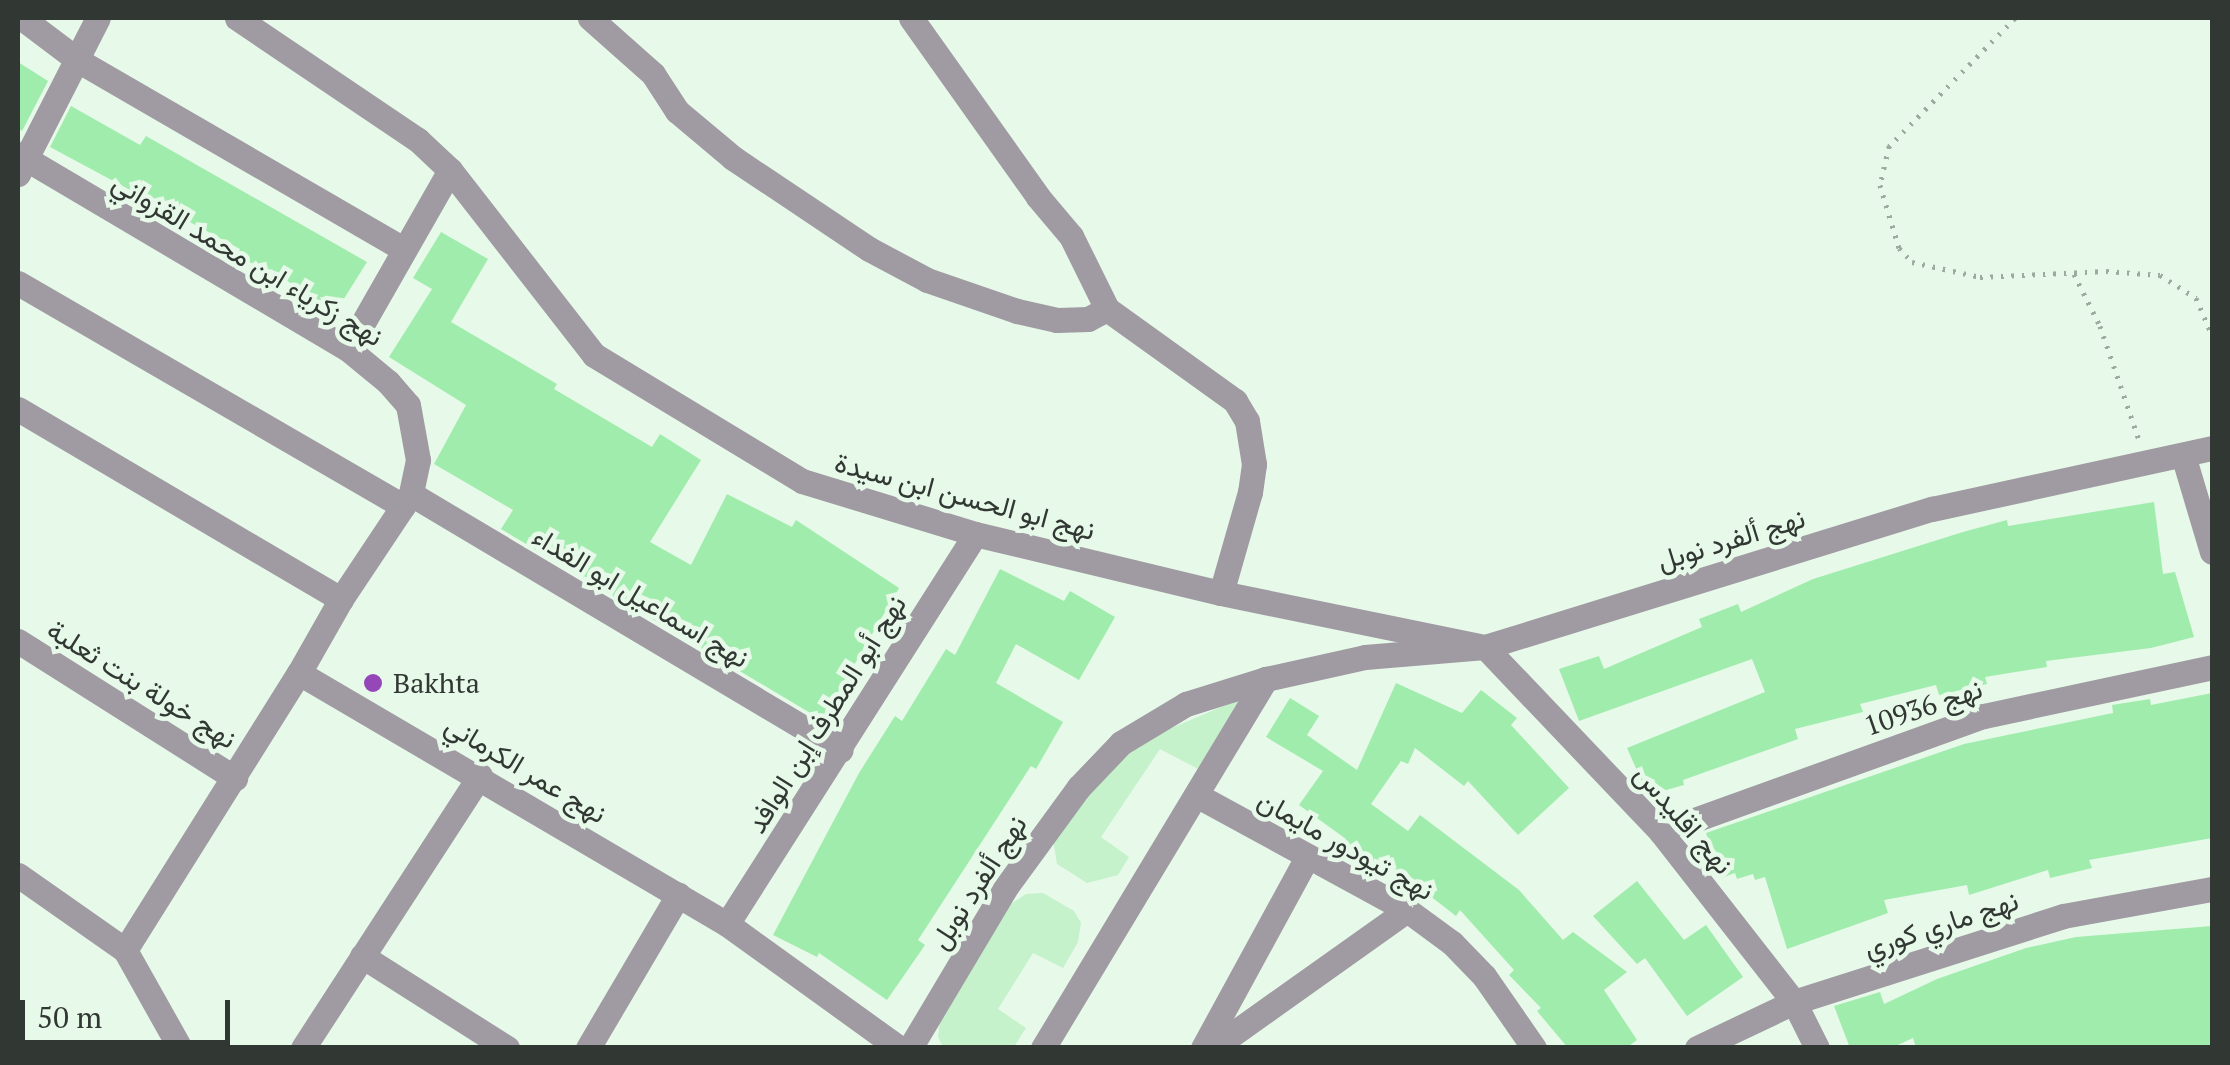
<!DOCTYPE html>
<html>
<head>
<meta charset="utf-8">
<style>
	body { margin:0 }
	#map { position:relative; width:2230px; height:1065px; overflow:hidden; background:#e7f9e9; font-family:"PT Serif",Vazirmatn,serif }
	div>[style] { position:absolute }
	.green>* { inset:0; background:#c5f2cb }
	.building>* { inset:0; background:#a0ecad }
	.path>* { height:5px; margin-top:-2.5px; transform-origin:0; background:repeating-linear-gradient(90deg,#9daa9f 0 2.5px,transparent 0 10.5px) }
	.street>* { height:25px; margin:-12.5px; padding:0 12.5px; transform-origin:12.5px; border-radius:12.5px; background:#a09ba3 }
	.dots>* { width:28px; height:28px; translate:-50% -50%; box-sizing:border-box; border:5px solid #e7f9e9; border-radius:50% }
	span { translate:-50% -50%; white-space:nowrap; text-align:center; line-height:1.15; -webkit-text-stroke:9px #e7f9e9; paint-order:stroke }
	.street-label { font-size:28px; color:#313732 }
	.poi-label { font-size:28px; color:#313732 }
	.left { translate:0 -50%; text-align:left }
	.frame { position:absolute; inset:0; border:20px solid #313732; pointer-events:none }
	.scale { position:absolute; left:20px; top:1000px; width:210px; height:45px; box-sizing:border-box; border:5px solid #313732; border-top:0; padding-left:12px; font-size:30px; line-height:35px; white-space:nowrap; color:#313732; -webkit-text-stroke:8px #e7f9e9; paint-order:stroke }
</style>
</head>
<body>
<div id="map">
	<div class="green">
		<i style="clip-path:polygon(1240px 699px,1198px 769px,1160px 749px,1101px 837px,1129px 857px,1118px 875px,1087px 883px,1057px 864px,1053px 840px,1102px 774px,1153px 736px)"></i>
		<i style="clip-path:polygon(1043px 893px,1074px 911px,1081px 923px,1078px 942px,1063px 968px,1033px 953px,998px 1009px,1026px 1028px,1014px 1047px,943px 1047px,938px 1037px,940px 1019px,1011px 904px,1026px 894px)"></i>
	</div>
	<div class="building">
		<i style="clip-path:polygon(18px 62px,48px 81px,22px 131px,18px 128px)"></i>
		<i style="clip-path:polygon(71px 106px,140px 145px,146px 136px,367px 262px,335px 313px,286px 280px,237px 256px,240px 249px,50px 147px)"></i>
		<i style="clip-path:polygon(441px 232px,488px 259px,451px 322px,557px 384px,554px 389px,652px 447px,660px 434px,701px 460px,650px 542px,691px 565px,727px 494px,792px 527px,796px 520px,899px 588px,822px 720px,501px 529px,513px 510px,434px 464px,466px 405px,389px 357px,432px 289px,413px 278px)"></i>
		<i style="clip-path:polygon(2154px 502px,2163px 574px,2175px 572px,2194px 637px,2151px 648px,2046px 661px,2047px 667px,1985px 677px,1987px 684px,1939px 695px,1936px 685px,1860px 704px,1863px 712px,1795px 729px,1798px 739px,1683px 780px,1684px 785px,1648px 795px,1627px 748px,1765px 692px,1752px 659px,1579px 721px,1559px 669px,1599px 656px,1604px 669px,1702px 627px,1699px 619px,1738px 604px,1741px 612px,1813px 579px,1963px 532px,2007px 520px,2008px 526px)"></i>
		<i style="clip-path:polygon(1000px 569px,1064px 601px,1070px 591px,1115px 617px,1079px 680px,1016px 644px,996px 683px,1063px 722px,1036px 769px,1031px 766px,918px 940px,925px 945px,887px 1000px,819px 953px,817px 957px,773px 935px,859px 773px,895px 716px,902px 721px,946px 649px,955px 655px)"></i>
		<i style="clip-path:polygon(1396px 683px,1462px 713px,1481px 690px,1517px 718px,1511px 725px,1569px 788px,1518px 835px,1468px 781px,1464px 786px,1415px 748px,1408px 764px,1401px 761px,1371px 804px,1408px 831px,1420px 815px,1519px 890px,1563px 940px,1573px 932px,1627px 972px,1604px 990px,1637px 1040px,1626px 1048px,1568px 1048px,1537px 1011px,1541px 1008px,1509px 975px,1514px 970px,1460px 910px,1456px 916px,1385px 861px,1376px 873px,1340px 846px,1346px 839px,1299px 805px,1323px 771px,1266px 737px,1290px 698px,1319px 716px,1307px 735px,1357px 770px)"></i>
		<i style="clip-path:polygon(2212px 693px,2212px 838px,2089px 860px,2092px 868px,2050px 878px,2048px 870px,1969px 895px,1967px 885px,1884px 900px,1888px 913px,1787px 949px,1765px 877px,1755px 880px,1753px 874px,1737px 879px,1735px 873px,1721px 878px,1706px 833px,1964px 744px,2113px 713px,2112px 705px,2150px 699px,2151px 705px)"></i>
		<i style="clip-path:polygon(1637px 881px,1684px 940px,1706px 925px,1743px 977px,1687px 1016px,1645px 958px,1637px 964px,1593px 916px)"></i>
		<i style="clip-path:polygon(2212px 926px,2212px 1048px,1916px 1048px,1913px 1038px,1891px 1048px,1850px 1048px,1834px 1006px,1880px 992px,1884px 1004px,1937px 979px,2026px 948px,2076px 937px)"></i>
	</div>
	<div class="path">
		<i style="left:2015px;top:18px;width:180px;rotate:134.5deg"></i>
		<i style="left:1889px;top:146px;width:40px;rotate:103deg"></i>
		<i style="left:1880px;top:185px;width:66px;rotate:73.2deg"></i>
		<i style="left:1899px;top:248px;width:19px;rotate:47deg"></i>
		<i style="left:1912px;top:262px;width:70px;rotate:12.4deg"></i>
		<i style="left:1980px;top:277px;width:126px;rotate:-2.7deg"></i>
		<i style="left:2106px;top:271px;width:54px;rotate:4.2deg"></i>
		<i style="left:2160px;top:275px;width:43px;rotate:32.6deg"></i>
		<i style="left:2196px;top:298px;width:40px;rotate:66.6deg"></i>
		<i style="left:2074px;top:274px;width:58px;rotate:63.4deg"></i>
		<i style="left:2100px;top:326px;width:120px;rotate:71.1deg"></i>
	</div>
	<div class="street">
		<i style="left:22px;top:18px;width:71px;rotate:37deg"></i>
		<i style="left:79px;top:61px;width:375px;rotate:30.1deg"></i>
		<i style="left:237px;top:18px;width:218px;rotate:34deg"></i>
		<i style="left:418px;top:140px;width:44px;rotate:43.2deg"></i>
		<i style="left:450px;top:170px;width:234px;rotate:52.1deg"></i>
		<i style="left:594px;top:355px;width:243px;rotate:31.2deg"></i>
		<i style="left:802px;top:481px;width:181px;rotate:17deg"></i>
		<i style="left:975px;top:534px;width:253px;rotate:13.5deg"></i>
		<i style="left:1221px;top:593px;width:269px;rotate:11.6deg"></i>
		<i style="left:1485px;top:647px;width:255px;rotate:46.4deg"></i>
		<i style="left:1661px;top:832px;width:216px;rotate:52deg"></i>
		<i style="left:1794px;top:1002px;width:51px;rotate:63.4deg"></i>
		<i style="left:590px;top:18px;width:84px;rotate:41.6deg"></i>
		<i style="left:653px;top:74px;width:44px;rotate:57deg"></i>
		<i style="left:677px;top:111px;width:73px;rotate:40deg"></i>
		<i style="left:733px;top:158px;width:164px;rotate:33.8deg"></i>
		<i style="left:869px;top:249px;width:66px;rotate:28.1deg"></i>
		<i style="left:927px;top:280px;width:95px;rotate:19deg"></i>
		<i style="left:1017px;top:311px;width:41px;rotate:12.7deg"></i>
		<i style="left:1057px;top:320px;width:31px;rotate:-2deg"></i>
		<i style="left:1088px;top:319px;width:21px;rotate:-28deg"></i>
		<i style="left:911px;top:18px;width:219px;rotate:54.6deg"></i>
		<i style="left:1038px;top:197px;width:51px;rotate:49.8deg"></i>
		<i style="left:1071px;top:236px;width:81px;rotate:63.7deg"></i>
		<i style="left:1107px;top:309px;width:158px;rotate:35.7deg"></i>
		<i style="left:1235px;top:401px;width:23px;rotate:59deg"></i>
		<i style="left:1247px;top:421px;width:44px;rotate:80.8deg"></i>
		<i style="left:1254px;top:464px;width:28px;rotate:98deg"></i>
		<i style="left:1250px;top:492px;width:105px;rotate:106deg"></i>
		<i style="left:18px;top:154px;width:383px;rotate:30.6deg"></i>
		<i style="left:348px;top:349px;width:52px;rotate:39.5deg"></i>
		<i style="left:388px;top:382px;width:30px;rotate:49deg"></i>
		<i style="left:408px;top:405px;width:56px;rotate:79.7deg"></i>
		<i style="left:418px;top:460px;width:35px;rotate:102deg"></i>
		<i style="left:411px;top:494px;width:126px;rotate:123.7deg"></i>
		<i style="left:18px;top:174px;width:175px;rotate:-62.9deg"></i>
		<i style="left:18px;top:283px;width:445px;rotate:30.1deg"></i>
		<i style="left:348px;top:349px;width:206px;rotate:-60.3deg"></i>
		<i style="left:18px;top:409px;width:375px;rotate:30.5deg"></i>
		<i style="left:341px;top:599px;width:85px;rotate:119.6deg"></i>
		<i style="left:299px;top:673px;width:496px;rotate:30.4deg"></i>
		<i style="left:727px;top:924px;width:212px;rotate:35.8deg"></i>
		<i style="left:2183px;top:455px;width:101px;rotate:73.4deg"></i>
		<i style="left:411px;top:494px;width:500px;rotate:30.77deg"></i>
		<i style="left:18px;top:641px;width:257px;rotate:32.3deg"></i>
		<i style="left:1198px;top:796px;width:238px;rotate:28.6deg"></i>
		<i style="left:1407px;top:910px;width:56px;rotate:36.3deg"></i>
		<i style="left:1452px;top:943px;width:46px;rotate:45.9deg"></i>
		<i style="left:1484px;top:976px;width:88px;rotate:55.2deg"></i>
		<i style="left:1661px;top:832px;width:343px;rotate:-19.8deg"></i>
		<i style="left:1984px;top:716px;width:233px;rotate:-12.1deg"></i>
		<i style="left:18px;top:875px;width:131px;rotate:35deg"></i>
		<i style="left:125px;top:950px;width:112px;rotate:60.7deg"></i>
		<i style="left:727px;top:924px;width:462px;rotate:-57.5deg"></i>
		<i style="left:125px;top:950px;width:327px;rotate:-57.9deg"></i>
		<i style="left:362px;top:956px;width:172px;rotate:32.4deg"></i>
		<i style="left:303px;top:1048px;width:325px;rotate:-57deg"></i>
		<i style="left:588px;top:1048px;width:178px;rotate:-59.5deg"></i>
		<i style="left:910px;top:1048px;width:187px;rotate:-59.2deg"></i>
		<i style="left:1006px;top:887px;width:124px;rotate:-53.9deg"></i>
		<i style="left:1079px;top:787px;width:61px;rotate:-46.3deg"></i>
		<i style="left:1121px;top:743px;width:76px;rotate:-31deg"></i>
		<i style="left:1186px;top:704px;width:84px;rotate:-17.4deg"></i>
		<i style="left:1266px;top:679px;width:101px;rotate:-12.5deg"></i>
		<i style="left:1365px;top:657px;width:120px;rotate:-4.8deg"></i>
		<i style="left:1485px;top:647px;width:468px;rotate:-17.2deg"></i>
		<i style="left:1932px;top:509px;width:287px;rotate:-12.3deg"></i>
		<i style="left:1043px;top:1048px;width:431px;rotate:-58.9deg"></i>
		<i style="left:1203px;top:1048px;width:217px;rotate:-61.4deg"></i>
		<i style="left:1213px;top:1048px;width:238px;rotate:-35.4deg"></i>
		<i style="left:1697px;top:1048px;width:107px;rotate:-25.4deg"></i>
		<i style="left:1794px;top:1002px;width:282px;rotate:-17.7deg"></i>
		<i style="left:2063px;top:916px;width:151px;rotate:-10.3deg"></i>
	</div>
	<div class="dots">
		<i style="left:373px;top:683px;background:#9547b7"></i>
	</div>
	<div class="street-label">
		<span style="left:248px;top:259px;rotate:31deg">نهج زكرياء ابن محمد القزواني</span>
		<span style="left:965px;top:496px;rotate:15deg">نهج ابو الحسن ابن سيدة</span>
		<span style="left:1731px;top:539px;rotate:-17deg">نهج ألفرد نوبل</span>
		<span style="left:641px;top:597px;rotate:31deg">نهج اسماعيل ابو الفداء</span>
		<span style="left:142px;top:684px;rotate:32deg">نهج خولة بنت ثعلبة</span>
		<span style="left:1923px;top:707px;rotate:-19deg">نهج 10936</span>
		<span style="left:826px;top:714px;rotate:-58deg">نهج أبو المطرف إبن الوافد</span>
		<span style="left:526px;top:769px;rotate:31deg">نهج عمر الكرماني</span>
		<span style="left:1684px;top:819px;rotate:49deg">نهج اقليدس</span>
		<span style="left:1346px;top:845px;rotate:29deg">نهج تيودور مايمان</span>
		<span style="left:978px;top:882px;rotate:-57deg">نهج ألفرد نوبل</span>
		<span style="left:1941px;top:924px;rotate:-18deg">نهج ماري كوري</span>
	</div>
	<div class="poi-label">
		<span class="left" style="left:393px;top:683px">Bakhta</span>
	</div>
	<div class="frame"></div>
	<div class="scale">50 m</div>
</div>
</body>
</html>
